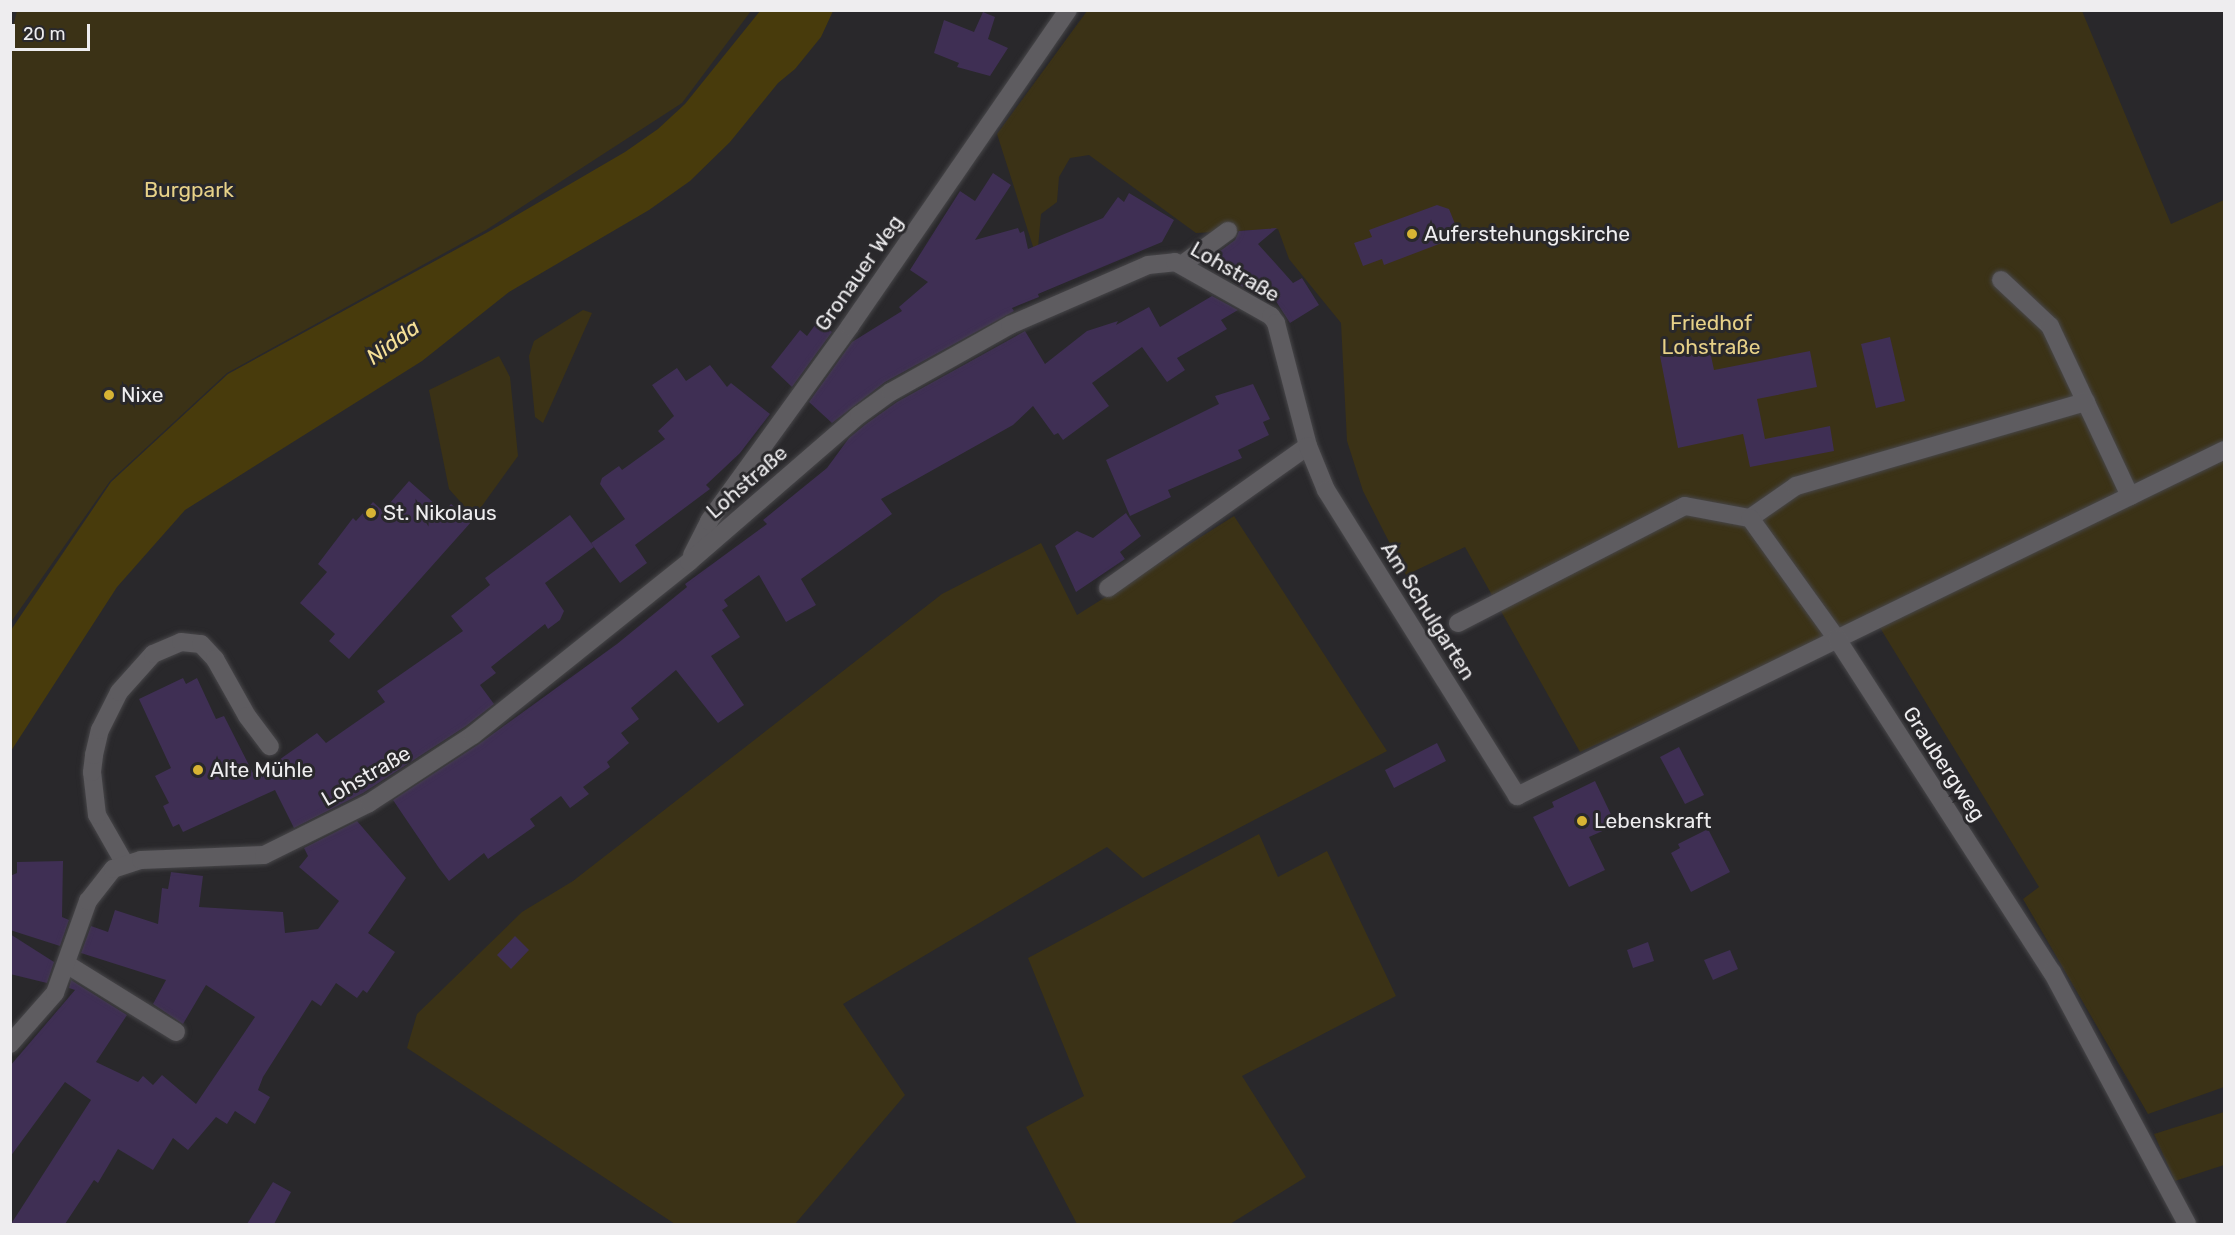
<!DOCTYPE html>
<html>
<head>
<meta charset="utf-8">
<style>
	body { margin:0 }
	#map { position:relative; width:2235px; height:1235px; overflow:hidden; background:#29282b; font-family:Rubik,sans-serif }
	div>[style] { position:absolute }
	.green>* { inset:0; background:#3b3216 }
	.water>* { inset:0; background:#483b0c }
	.building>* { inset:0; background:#3f2f54 }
	.roads { filter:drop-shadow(0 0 2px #474649) drop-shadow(0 0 2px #474649) }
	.minor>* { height:18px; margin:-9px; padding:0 9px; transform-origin:9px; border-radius:9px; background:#5e5c60 }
	.dots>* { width:16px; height:16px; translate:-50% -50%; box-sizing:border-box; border:3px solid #29282b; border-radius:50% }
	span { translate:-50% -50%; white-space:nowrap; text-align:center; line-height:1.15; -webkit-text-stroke:6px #29282b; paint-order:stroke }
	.park-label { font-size:21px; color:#e7d188 }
	.poi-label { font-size:21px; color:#eeedef }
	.left { translate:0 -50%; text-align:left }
	.street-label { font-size:21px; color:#eeedef }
	.water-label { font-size:22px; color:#f6e097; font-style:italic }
	.frame { position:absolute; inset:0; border:12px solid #eeedef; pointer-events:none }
	.scale { position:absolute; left:12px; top:24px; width:78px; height:27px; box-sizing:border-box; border:3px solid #eeedef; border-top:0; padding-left:8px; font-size:18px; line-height:21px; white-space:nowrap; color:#eeedef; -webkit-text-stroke:4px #29282b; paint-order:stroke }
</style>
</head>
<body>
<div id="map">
	<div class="green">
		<i style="clip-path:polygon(17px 11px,17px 10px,751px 11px,682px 103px,486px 230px,227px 373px,110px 481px,11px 622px,10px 38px)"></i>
		<i style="clip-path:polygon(1087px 11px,2082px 11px,2171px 224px,2224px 200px,2224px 1087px,2148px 1114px,2023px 899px,2039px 887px,1874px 618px,1580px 752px,1465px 547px,1406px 575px,1363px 491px,1347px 441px,1341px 323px,1289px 259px,1278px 229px,1196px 233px,1089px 155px,1070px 158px,1059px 177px,1057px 202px,1041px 214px,1037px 259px,997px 134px)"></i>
		<i style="clip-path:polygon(583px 310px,592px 313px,543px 423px,535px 417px,529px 356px,534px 341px)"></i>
		<i style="clip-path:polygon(499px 356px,510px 377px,518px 456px,474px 517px,449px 489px,429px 390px)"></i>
		<i style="clip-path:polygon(1234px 516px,1387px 751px,1143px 878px,1107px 847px,843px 1004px,905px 1095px,795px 1224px,675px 1224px,407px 1048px,417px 1014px,522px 912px,573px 881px,942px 594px,1041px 543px,1077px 615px)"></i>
		<i style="clip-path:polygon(1259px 834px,1278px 877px,1327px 851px,1396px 996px,1242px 1076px,1306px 1177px,1230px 1224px,1077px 1224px,1026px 1127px,1084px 1096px,1028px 958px)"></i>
		<i style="clip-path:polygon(2224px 1112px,2224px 1165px,2175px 1181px,2154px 1134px)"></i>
	</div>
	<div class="water">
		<i style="clip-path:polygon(760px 11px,833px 11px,821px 37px,795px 69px,778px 83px,730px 142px,690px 181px,649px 210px,509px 292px,422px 361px,185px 510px,117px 587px,11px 751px,11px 630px,111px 482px,228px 374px,488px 232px,625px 152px,658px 129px,685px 104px)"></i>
	</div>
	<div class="building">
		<i style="clip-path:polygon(983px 12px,995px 17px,988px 39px,1008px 48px,990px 76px,957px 67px,959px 63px,934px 53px,944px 20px,974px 32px)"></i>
		<i style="clip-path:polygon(993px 173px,1011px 185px,975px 240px,1018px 228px,1020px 233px,1024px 231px,1028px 249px,1103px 218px,1118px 197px,1124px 202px,1129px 193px,1174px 220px,1162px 242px,1038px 294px,1039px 297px,1012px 308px,1014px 311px,885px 382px,832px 423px,809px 402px,852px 342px,902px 311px,899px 307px,928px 282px,910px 270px,960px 191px,975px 201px)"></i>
		<i style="clip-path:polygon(1437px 205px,1449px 209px,1460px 236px,1384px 265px,1382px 259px,1363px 266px,1354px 243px,1372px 237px,1369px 230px)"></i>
		<i style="clip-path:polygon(1277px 228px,1258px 244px,1293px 283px,1302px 278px,1319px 305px,1290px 323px,1270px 292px,1261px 297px,1234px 282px,1212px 257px,1235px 240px,1239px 231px)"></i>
		<i style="clip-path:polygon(1212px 296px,1238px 310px,1221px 320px,1227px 329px,1177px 358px,1185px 370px,1167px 382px,1142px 347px,1092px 383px,1109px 406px,1063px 440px,1058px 433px,1054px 435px,1033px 406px,1013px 425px,881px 499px,892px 514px,801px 579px,816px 605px,786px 622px,759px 575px,724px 600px,728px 606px,722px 610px,740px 637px,711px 656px,744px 705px,718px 723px,676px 670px,631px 708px,639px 719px,621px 733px,629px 743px,607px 762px,610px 767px,583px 787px,589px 794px,570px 808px,561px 796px,530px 819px,535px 826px,488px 859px,484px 853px,449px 881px,439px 868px,393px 800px,479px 744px,617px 644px,687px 587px,685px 584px,767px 524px,763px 520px,827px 468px,849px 438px,866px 424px,897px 402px,1025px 331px,1045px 364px,1087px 331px,1118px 321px,1116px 325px,1149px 307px,1160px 327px)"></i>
		<i style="clip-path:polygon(818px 321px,832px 332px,792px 387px,771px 367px,800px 330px,807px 336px)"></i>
		<i style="clip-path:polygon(1890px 337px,1905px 401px,1876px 408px,1861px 344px)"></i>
		<i style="clip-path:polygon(1709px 346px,1714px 370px,1810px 351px,1817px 387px,1757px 399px,1765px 439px,1830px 426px,1834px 451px,1750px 467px,1743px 434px,1678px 448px,1660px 356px)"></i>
		<i style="clip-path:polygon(710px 365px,727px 387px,731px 383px,770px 414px,740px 453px,706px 485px,710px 489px,635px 545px,647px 563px,620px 583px,591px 543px,625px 519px,600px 484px,602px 478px,619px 466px,622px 470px,665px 439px,658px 431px,674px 416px,652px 385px,677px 368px,686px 381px)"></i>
		<i style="clip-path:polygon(1253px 384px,1270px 419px,1263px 422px,1269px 435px,1238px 450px,1242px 458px,1168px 490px,1171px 497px,1130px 516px,1106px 460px,1219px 404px,1215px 396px)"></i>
		<i style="clip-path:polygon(409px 481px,444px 512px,451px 504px,472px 521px,349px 659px,329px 641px,335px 634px,300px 603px,327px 572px,318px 564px,353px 518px,356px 521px,373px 502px,383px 511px)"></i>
		<i style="clip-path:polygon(1126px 513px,1141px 536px,1120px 552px,1125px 559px,1076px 592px,1055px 546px,1077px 531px,1093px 538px)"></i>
		<i style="clip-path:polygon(570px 515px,594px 547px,545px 583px,564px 611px,560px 620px,548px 629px,545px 624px,491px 667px,496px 673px,480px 685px,494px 704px,466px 726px,363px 793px,294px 828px,275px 790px,183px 832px,179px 824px,173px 827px,163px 806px,169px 803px,155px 776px,171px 768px,139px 699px,183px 678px,186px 684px,197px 678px,216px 719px,224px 716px,255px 777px,317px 733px,326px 743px,385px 702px,377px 691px,463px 631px,451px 616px,490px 585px,485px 578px)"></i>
		<i style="clip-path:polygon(1437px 743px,1446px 761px,1394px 788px,1385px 770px)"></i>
		<i style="clip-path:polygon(1679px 747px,1704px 795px,1685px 804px,1660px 757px)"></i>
		<i style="clip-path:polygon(1595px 781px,1616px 825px,1589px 837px,1605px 870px,1569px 887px,1533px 817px,1554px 807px,1552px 802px)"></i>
		<i style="clip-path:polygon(357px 821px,406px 878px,368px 933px,395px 952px,367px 993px,363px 990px,357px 998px,336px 983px,321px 1006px,312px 1000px,263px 1077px,258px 1090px,270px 1097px,255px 1124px,235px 1111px,227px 1124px,216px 1117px,188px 1150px,173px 1138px,153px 1170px,118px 1149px,98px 1183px,94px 1180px,65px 1224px,11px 1224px,91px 1100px,65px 1082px,10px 1157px,10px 1066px,75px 990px,69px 988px,71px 980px,127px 1015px,96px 1062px,138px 1082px,143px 1076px,153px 1085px,162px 1075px,196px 1104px,255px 1017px,206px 985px,183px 1024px,153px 1004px,166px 980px,81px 953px,91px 926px,108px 932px,115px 910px,158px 924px,162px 888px,168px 889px,171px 872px,203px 876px,199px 907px,283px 912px,285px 933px,318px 929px,339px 901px,299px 867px,308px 856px,304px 848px)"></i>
		<i style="clip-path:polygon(1708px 829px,1730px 872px,1691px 892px,1671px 853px,1680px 848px,1678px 844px)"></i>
		<i style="clip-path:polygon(63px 861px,62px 917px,69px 920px,60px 946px,10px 930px,10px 876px,17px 873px,17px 862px)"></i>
		<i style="clip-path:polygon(10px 934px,54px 962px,47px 983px,10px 974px)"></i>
		<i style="clip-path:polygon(515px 936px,529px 950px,511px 969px,497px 955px)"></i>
		<i style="clip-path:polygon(1648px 942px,1654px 961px,1633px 968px,1627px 950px)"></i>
		<i style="clip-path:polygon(1730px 950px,1738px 969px,1713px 980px,1704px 960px)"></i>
		<i style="clip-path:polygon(273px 1182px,291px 1192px,274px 1224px,247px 1224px)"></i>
	</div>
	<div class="roads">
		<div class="minor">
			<i style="left:1183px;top:264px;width:56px;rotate:-36.3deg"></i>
			<i style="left:2001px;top:280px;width:67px;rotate:43.2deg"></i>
			<i style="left:2050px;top:326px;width:188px;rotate:64.8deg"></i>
			<i style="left:1750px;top:518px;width:56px;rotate:-34.8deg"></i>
			<i style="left:1796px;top:486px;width:302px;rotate:-16.2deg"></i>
			<i style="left:692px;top:555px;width:38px;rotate:-63deg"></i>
			<i style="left:709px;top:521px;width:241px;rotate:-54.1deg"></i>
			<i style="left:850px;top:326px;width:384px;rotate:-55.4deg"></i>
			<i style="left:1108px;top:588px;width:245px;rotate:-35.4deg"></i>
			<i style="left:1458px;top:623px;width:255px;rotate:-27.3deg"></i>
			<i style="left:1685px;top:506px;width:66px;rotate:10.5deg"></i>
			<i style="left:1750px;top:518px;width:149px;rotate:54.3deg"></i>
			<i style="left:1837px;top:639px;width:431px;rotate:-26deg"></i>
			<i style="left:125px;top:864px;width:56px;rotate:-119.7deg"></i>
			<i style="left:97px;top:815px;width:43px;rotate:-96.6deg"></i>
			<i style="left:92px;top:772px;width:17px;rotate:-83deg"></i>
			<i style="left:94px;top:755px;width:26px;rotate:-77deg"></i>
			<i style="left:100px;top:730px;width:42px;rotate:-63.4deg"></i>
			<i style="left:119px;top:692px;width:51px;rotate:-48.2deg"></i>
			<i style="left:153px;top:654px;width:30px;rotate:-23deg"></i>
			<i style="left:181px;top:642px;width:20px;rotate:6deg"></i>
			<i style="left:201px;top:644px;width:21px;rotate:47deg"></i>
			<i style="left:215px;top:659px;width:65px;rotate:60.7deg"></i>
			<i style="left:247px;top:716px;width:38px;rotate:53deg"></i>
			<i style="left:68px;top:965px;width:127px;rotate:31.8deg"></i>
			<i style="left:10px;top:1044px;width:68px;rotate:-48.6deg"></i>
			<i style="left:55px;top:993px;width:98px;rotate:-70.3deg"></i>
			<i style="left:88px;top:901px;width:41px;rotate:-52deg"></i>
			<i style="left:113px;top:869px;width:29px;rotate:-18deg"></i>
			<i style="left:141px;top:860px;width:123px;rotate:-2.3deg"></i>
			<i style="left:264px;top:855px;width:117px;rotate:-26.3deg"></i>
			<i style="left:369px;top:803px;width:124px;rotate:-33.2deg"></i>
			<i style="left:473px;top:735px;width:277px;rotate:-38.7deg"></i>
			<i style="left:689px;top:562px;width:225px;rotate:-40.9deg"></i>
			<i style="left:859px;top:415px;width:39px;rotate:-36deg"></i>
			<i style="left:891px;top:392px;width:137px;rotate:-29.4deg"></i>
			<i style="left:1010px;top:325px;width:150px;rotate:-23.5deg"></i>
			<i style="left:1148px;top:265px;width:27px;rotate:-6deg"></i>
			<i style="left:1175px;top:262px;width:110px;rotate:29.4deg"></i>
			<i style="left:1271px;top:316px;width:9px;rotate:54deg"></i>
			<i style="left:1276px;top:323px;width:127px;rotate:75.4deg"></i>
			<i style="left:1308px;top:446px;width:48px;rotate:67.8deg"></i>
			<i style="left:1326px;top:490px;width:361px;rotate:58deg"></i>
			<i style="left:1517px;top:796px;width:356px;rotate:-26.1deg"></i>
			<i style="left:1837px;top:639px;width:396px;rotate:57.2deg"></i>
			<i style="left:2052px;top:972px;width:286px;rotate:61.8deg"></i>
		</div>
	</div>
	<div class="dots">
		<i style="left:1412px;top:234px;background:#d7b434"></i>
		<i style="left:109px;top:395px;background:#d7b434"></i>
		<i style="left:371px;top:513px;background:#d7b434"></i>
		<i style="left:198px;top:770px;background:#d7b434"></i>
		<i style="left:1582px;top:821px;background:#d7b434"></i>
	</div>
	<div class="park-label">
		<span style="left:189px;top:190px">Burgpark</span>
		<span style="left:1711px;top:335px">Friedhof<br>Lohstraße</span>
	</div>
	<div class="poi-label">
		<span class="left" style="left:1424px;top:234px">Auferstehungskirche</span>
		<span class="left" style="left:121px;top:395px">Nixe</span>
		<span class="left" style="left:383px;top:513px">St. Nikolaus</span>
		<span class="left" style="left:210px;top:770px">Alte Mühle</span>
		<span class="left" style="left:1594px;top:821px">Lebenskraft</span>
	</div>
	<div class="street-label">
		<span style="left:1235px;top:272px;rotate:30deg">Lohstraße</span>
		<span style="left:859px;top:273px;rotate:-55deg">Gronauer Weg</span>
		<span style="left:747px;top:482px;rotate:-41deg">Lohstraße</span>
		<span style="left:1428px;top:611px;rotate:58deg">Am Schulgarten</span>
		<span style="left:1944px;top:764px;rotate:57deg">Graubergweg</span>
		<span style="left:366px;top:776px;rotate:-30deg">Lohstraße</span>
	</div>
	<div class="water-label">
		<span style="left:393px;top:342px;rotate:-36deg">Nidda</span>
	</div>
	<div class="frame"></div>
	<div class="scale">20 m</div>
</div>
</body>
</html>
